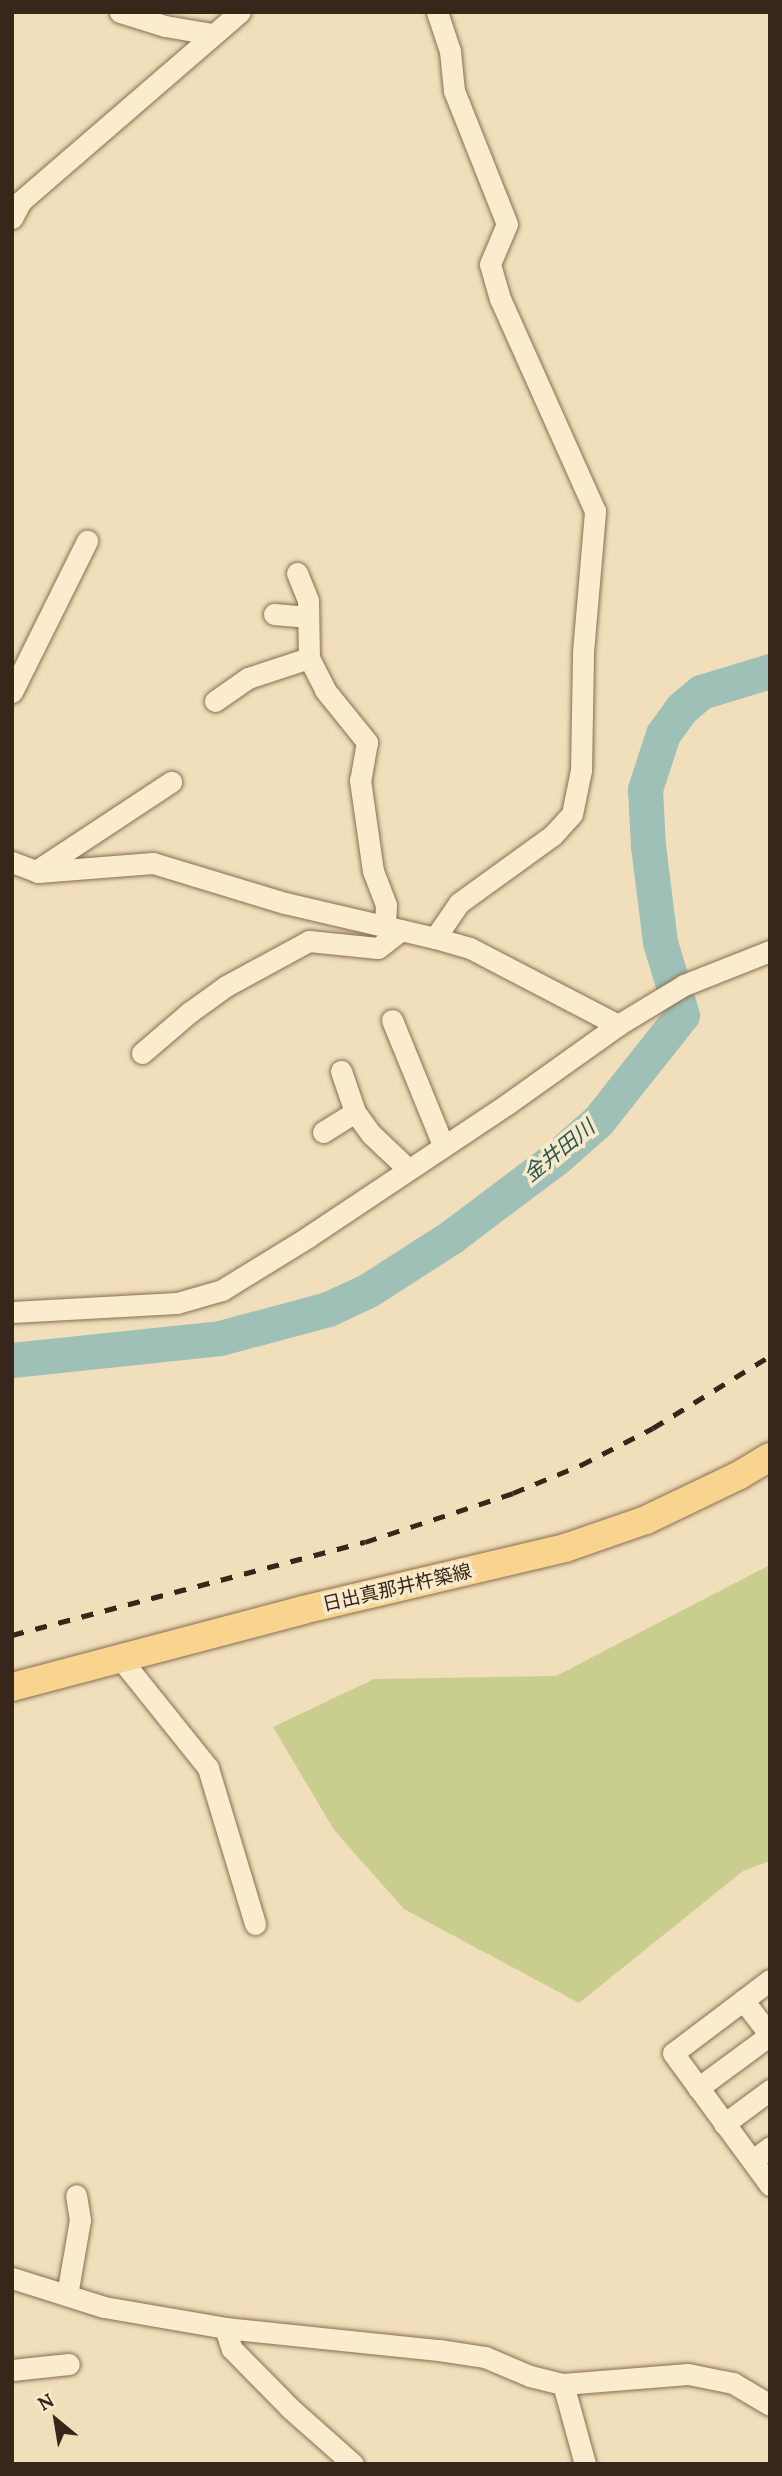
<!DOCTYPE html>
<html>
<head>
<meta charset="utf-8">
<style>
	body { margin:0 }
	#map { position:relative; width:782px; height:2476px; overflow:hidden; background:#f0dfba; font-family:Lora,"Noto Sans JP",serif }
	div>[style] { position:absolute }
	.green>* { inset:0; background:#c9ce8e }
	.river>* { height:35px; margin:-17.5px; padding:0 17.5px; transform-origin:17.5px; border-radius:17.5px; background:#9fc0b6 }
	.roads { filter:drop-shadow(0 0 2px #886e53) drop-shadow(0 0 2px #886e53) }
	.minor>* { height:21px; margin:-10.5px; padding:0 10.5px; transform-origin:10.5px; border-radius:10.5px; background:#fbeccd }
	.major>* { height:28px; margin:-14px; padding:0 14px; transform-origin:14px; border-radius:14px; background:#f8d48e }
	.rail>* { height:5px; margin-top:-2.5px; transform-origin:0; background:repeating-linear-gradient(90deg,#36271a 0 12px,transparent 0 24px) }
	span { translate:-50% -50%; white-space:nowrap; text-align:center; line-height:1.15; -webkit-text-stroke:7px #f7e9ca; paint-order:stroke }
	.street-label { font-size:19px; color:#36271a }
	.water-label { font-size:21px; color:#285753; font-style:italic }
	.frame { position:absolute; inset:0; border:14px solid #36271a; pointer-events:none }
	.north { position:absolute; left:21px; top:2385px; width:70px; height:70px; -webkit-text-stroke:5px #f7e9ca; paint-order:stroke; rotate:330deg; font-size:19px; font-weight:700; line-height:28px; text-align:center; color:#36271a }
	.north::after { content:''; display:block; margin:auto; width:24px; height:32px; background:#36271a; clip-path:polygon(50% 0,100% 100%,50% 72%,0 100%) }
</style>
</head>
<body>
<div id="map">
	<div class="green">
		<i style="clip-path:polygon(770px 1565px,770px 1861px,743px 1871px,579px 2003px,404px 1909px,334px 1830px,273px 1727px,374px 1679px,556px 1676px)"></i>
	</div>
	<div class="river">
		<i style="left:12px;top:1360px;width:209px;rotate:-6deg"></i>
		<i style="left:220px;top:1338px;width:112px;rotate:-15deg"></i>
		<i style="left:328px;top:1309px;width:43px;rotate:-24.8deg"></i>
		<i style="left:367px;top:1291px;width:100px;rotate:-32.7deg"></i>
		<i style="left:451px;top:1237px;width:131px;rotate:-37deg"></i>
		<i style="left:556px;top:1158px;width:56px;rotate:-41.4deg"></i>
		<i style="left:598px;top:1121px;width:135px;rotate:-51.6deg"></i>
		<i style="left:682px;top:1015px;width:76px;rotate:-106.8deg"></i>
		<i style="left:660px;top:942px;width:97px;rotate:-97.1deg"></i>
		<i style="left:648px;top:846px;width:57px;rotate:-93deg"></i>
		<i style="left:645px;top:789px;width:58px;rotate:-71.9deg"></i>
		<i style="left:663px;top:734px;width:32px;rotate:-54deg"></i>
		<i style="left:682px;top:708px;width:25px;rotate:-40deg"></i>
		<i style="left:701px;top:692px;width:72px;rotate:-16.9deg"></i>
	</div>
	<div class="roads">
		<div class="minor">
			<i style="left:120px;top:12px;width:47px;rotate:17.3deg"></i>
			<i style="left:165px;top:26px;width:48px;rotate:9.7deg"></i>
			<i style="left:12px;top:218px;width:19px;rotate:-62deg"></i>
			<i style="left:21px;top:201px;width:289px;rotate:-40.8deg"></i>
			<i style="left:297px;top:573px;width:29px;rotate:68deg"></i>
			<i style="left:308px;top:600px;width:58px;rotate:89deg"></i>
			<i style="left:309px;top:658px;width:36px;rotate:63deg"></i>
			<i style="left:325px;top:690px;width:67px;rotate:51.1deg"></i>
			<i style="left:367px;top:742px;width:39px;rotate:100deg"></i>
			<i style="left:360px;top:780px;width:92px;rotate:81.9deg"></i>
			<i style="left:373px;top:871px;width:36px;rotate:69deg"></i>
			<i style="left:386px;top:905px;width:22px;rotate:93deg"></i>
			<i style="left:274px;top:614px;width:34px;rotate:5deg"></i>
			<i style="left:12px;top:692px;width:169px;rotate:-63.6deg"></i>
			<i style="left:215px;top:701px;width:40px;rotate:-34.9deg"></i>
			<i style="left:248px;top:678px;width:64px;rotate:-18.2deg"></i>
			<i style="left:12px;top:862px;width:28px;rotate:21deg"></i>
			<i style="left:38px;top:872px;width:115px;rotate:-4.5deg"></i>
			<i style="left:153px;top:863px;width:138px;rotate:16.9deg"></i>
			<i style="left:285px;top:903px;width:154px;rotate:13.1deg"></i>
			<i style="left:435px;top:938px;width:36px;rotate:16deg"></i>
			<i style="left:470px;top:948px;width:167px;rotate:27.5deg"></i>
			<i style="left:36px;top:871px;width:162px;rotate:-33.4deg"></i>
			<i style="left:435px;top:938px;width:42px;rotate:-55.6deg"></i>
			<i style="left:459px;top:903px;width:116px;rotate:-35.9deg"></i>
			<i style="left:553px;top:835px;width:28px;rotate:-48deg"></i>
			<i style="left:572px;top:814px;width:45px;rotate:-78.4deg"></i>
			<i style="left:581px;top:770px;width:118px;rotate:-89deg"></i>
			<i style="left:583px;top:652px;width:142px;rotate:-85.1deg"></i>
			<i style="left:595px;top:511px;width:232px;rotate:-114.1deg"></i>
			<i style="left:500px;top:299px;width:36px;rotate:-106deg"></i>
			<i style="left:490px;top:264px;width:43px;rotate:-67deg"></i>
			<i style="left:507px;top:224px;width:143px;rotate:-111.7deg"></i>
			<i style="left:454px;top:91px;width:40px;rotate:-95.7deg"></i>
			<i style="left:450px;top:51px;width:41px;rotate:-108.4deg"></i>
			<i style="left:392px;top:1020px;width:135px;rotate:67.8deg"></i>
			<i style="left:142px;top:1053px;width:63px;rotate:-40.5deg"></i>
			<i style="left:190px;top:1012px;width:44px;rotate:-35.8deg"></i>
			<i style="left:226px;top:986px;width:94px;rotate:-28.5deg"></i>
			<i style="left:309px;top:941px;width:69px;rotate:5.8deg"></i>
			<i style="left:378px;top:948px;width:29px;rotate:-38deg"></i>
			<i style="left:341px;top:1071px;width:43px;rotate:71.1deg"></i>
			<i style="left:355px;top:1112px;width:27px;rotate:54deg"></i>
			<i style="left:371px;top:1134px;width:50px;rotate:43.4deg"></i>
			<i style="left:323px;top:1132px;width:38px;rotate:-32deg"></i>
			<i style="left:12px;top:1312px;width:165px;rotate:-3.1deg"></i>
			<i style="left:177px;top:1303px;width:47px;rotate:-16.1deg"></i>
			<i style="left:222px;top:1290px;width:101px;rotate:-31.6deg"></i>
			<i style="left:308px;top:1237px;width:238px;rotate:-33.7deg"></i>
			<i style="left:506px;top:1105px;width:138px;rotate:-35.5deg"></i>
			<i style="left:618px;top:1025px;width:77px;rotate:-31.2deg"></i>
			<i style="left:684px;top:985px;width:92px;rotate:-21.6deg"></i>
			<i style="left:120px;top:1658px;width:141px;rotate:51.3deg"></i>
			<i style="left:208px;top:1768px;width:163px;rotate:73.2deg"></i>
			<i style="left:770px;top:1980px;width:121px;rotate:143deg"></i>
			<i style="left:673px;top:2053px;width:164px;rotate:53.7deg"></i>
			<i style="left:743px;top:2000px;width:44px;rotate:52.4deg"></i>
			<i style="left:698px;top:2088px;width:89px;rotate:-36.4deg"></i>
			<i style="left:724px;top:2124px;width:57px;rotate:-36.5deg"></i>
			<i style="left:753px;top:2160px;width:21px;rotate:-37deg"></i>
			<i style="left:12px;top:2278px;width:96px;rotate:17.5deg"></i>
			<i style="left:104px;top:2307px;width:123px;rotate:9.8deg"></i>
			<i style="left:225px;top:2328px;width:215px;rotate:5.9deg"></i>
			<i style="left:439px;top:2350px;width:47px;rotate:8.7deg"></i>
			<i style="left:485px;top:2357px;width:49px;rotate:22.9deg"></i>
			<i style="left:530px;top:2376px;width:34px;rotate:14deg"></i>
			<i style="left:563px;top:2384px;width:125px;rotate:-4.6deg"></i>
			<i style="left:688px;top:2374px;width:46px;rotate:11.3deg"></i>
			<i style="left:733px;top:2383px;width:43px;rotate:30.7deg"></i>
			<i style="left:67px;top:2295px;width:76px;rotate:-80.2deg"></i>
			<i style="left:80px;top:2220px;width:25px;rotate:-99deg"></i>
			<i style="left:225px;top:2328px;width:22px;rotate:72deg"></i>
			<i style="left:232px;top:2349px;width:83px;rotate:45.5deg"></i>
			<i style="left:290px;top:2408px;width:84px;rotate:41.6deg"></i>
			<i style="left:12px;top:2370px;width:57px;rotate:-6deg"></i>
			<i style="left:563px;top:2384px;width:83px;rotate:74.6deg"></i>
		</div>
		<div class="major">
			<i style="left:12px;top:1687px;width:301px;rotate:-14.8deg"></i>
			<i style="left:303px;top:1610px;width:269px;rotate:-13.3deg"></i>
			<i style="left:565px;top:1548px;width:86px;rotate:-19.1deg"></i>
			<i style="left:646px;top:1520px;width:102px;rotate:-25.6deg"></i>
			<i style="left:738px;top:1476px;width:37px;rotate:-31deg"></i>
		</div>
	</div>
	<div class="rail">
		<i style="left:12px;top:1635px;width:365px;rotate:-14.8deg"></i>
		<i style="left:365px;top:1542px;width:156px;rotate:-18.3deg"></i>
		<i style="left:513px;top:1493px;width:74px;rotate:-22.4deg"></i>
		<i style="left:581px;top:1465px;width:81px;rotate:-27.2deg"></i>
		<i style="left:653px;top:1428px;width:137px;rotate:-31.6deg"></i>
	</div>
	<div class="street-label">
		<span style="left:397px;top:1588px;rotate:-13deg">日出真那井杵築線</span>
	</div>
	<div class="water-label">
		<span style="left:559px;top:1151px;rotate:-39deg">金井田川</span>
	</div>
	<div class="frame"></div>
	<div class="north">N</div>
</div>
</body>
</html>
